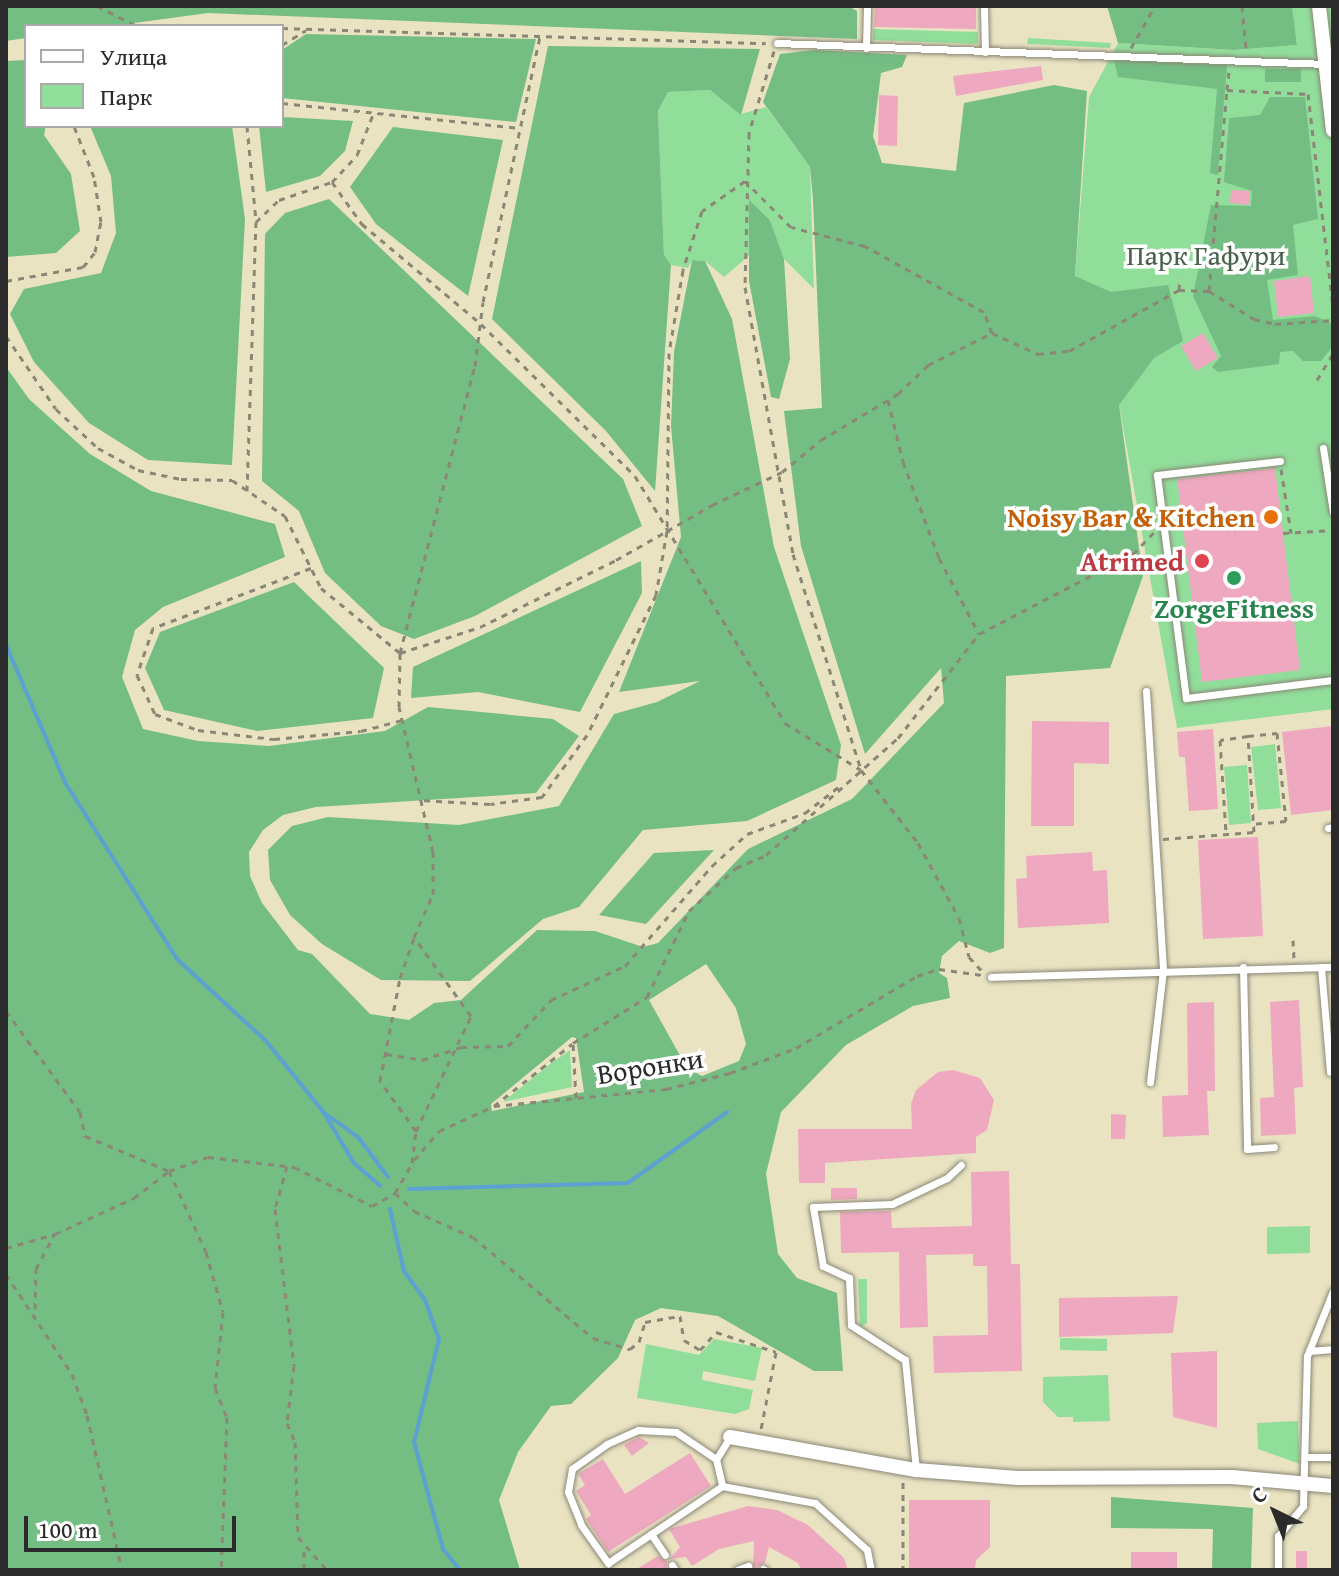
<!DOCTYPE html>
<html>
<head>
<meta charset="utf-8">
<style>
	body { margin:0 }
	#map { position:relative; width:1339px; height:1576px; overflow:hidden; background:#e9e3c2; font-family:"Gentium Book Plus",serif }
	div>[style] { position:absolute }
	.green>* { inset:0; background:#91de9b }
	.forest>* { inset:0; background:#74bd83 }
	.stream>* { height:4px; margin:-2px; padding:0 2px; transform-origin:2px; border-radius:2px; background:#5ca1d1 }
	.building>* { inset:0; background:#eea8bf }
	.path>* { height:3px; margin-top:-1.5px; transform-origin:0; background:repeating-linear-gradient(90deg,#8a8776 0 6px,transparent 0 12px) }
	.roads { filter:drop-shadow(0 0 2px #8a8776) drop-shadow(0 0 2px #8a8776) }
	.service>* { height:7px; margin:-3.5px; padding:0 3.5px; transform-origin:3.5px; border-radius:3.5px; background:#fff }
	.minor>* { height:14px; margin:-7px; padding:0 7px; transform-origin:7px; border-radius:7px; background:#fff }
	.dots>* { width:22px; height:22px; translate:-50% -50%; box-sizing:border-box; border:4px solid #fff; border-radius:50% }
	span { translate:-50% -50%; white-space:nowrap; text-align:center; line-height:1.15; -webkit-text-stroke:7px #fff; paint-order:stroke }
	.park-label { font-size:28px; color:#4a614d }
	.food-label { font-size:28px; color:#c56008; font-weight:700 }
	.right { translate:-100% -50%; text-align:right }
	.health-label { font-size:28px; color:#be3a42; font-weight:700 }
	.leisure-label { font-size:28px; color:#27864d; font-weight:700 }
	.street-label { font-size:28px; color:#2b2b2b }
	.frame { position:absolute; inset:0; border:8px solid #2b2b2b; pointer-events:none }
	.legend { position:absolute; left:24px; top:24px; width:260px; height:104px; box-sizing:border-box; background:#fff; border:2px solid #aaa; margin:0; padding:10px 14px; list-style:none; font-size:24px; color:#2b2b2b }
	.legend li { display:flex; align-items:center; gap:16px; height:40px }
	.legend b { width:40px; border:2px solid #aaa }
	.north { position:absolute; left:1235px; top:1472px; width:80px; height:80px; -webkit-text-stroke:6px #fff; paint-order:stroke; rotate:317deg; font-size:22px; font-weight:700; line-height:32px; text-align:center; color:#2b2b2b }
	.north::after { content:''; display:block; margin:auto; width:28px; height:36px; background:#2b2b2b; clip-path:polygon(50% 0,100% 100%,50% 72%,0 100%) }
	.scale { position:absolute; left:24px; top:1516px; width:212px; height:36px; box-sizing:border-box; border:4px solid #2b2b2b; border-top:0; padding-left:10px; font-size:24px; line-height:28px; white-space:nowrap; color:#2b2b2b; -webkit-text-stroke:6px #fff; paint-order:stroke }
</style>
</head>
<body>
<div id="map">
	<div class="green">
		<i style="clip-path:polygon(1292px 6px,1333px 6px,1333px 709px,1177px 728px,1119px 405px,1075px 276px,1089px 97px,1118px 43px,1234px 50px,1297px 45px)"></i>
		<i style="clip-path:polygon(873px 29px,978px 32px,978px 44px,873px 40px)"></i>
		<i style="clip-path:polygon(1028px 38px,1111px 43px,1110px 48px,1027px 44px)"></i>
		<i style="clip-path:polygon(710px 90px,741px 114px,766px 107px,810px 167px,814px 289px,784px 259px,770px 220px,749px 201px,752px 253px,724px 277px,705px 261px,692px 260px,688px 268px,671px 265px,664px 255px,658px 111px,668px 92px)"></i>
		<i style="clip-path:polygon(1275px 744px,1281px 808px,1258px 810px,1251px 747px)"></i>
		<i style="clip-path:polygon(1247px 765px,1251px 823px,1229px 825px,1224px 767px)"></i>
		<i style="clip-path:polygon(570px 1050px,572px 1087px,503px 1102px,550px 1064px)"></i>
		<i style="clip-path:polygon(1310px 1226px,1310px 1253px,1267px 1254px,1267px 1227px)"></i>
		<i style="clip-path:polygon(858px 1279px,867px 1279px,867px 1323px,860px 1327px)"></i>
		<i style="clip-path:polygon(1060px 1338px,1107px 1339px,1107px 1351px,1060px 1350px)"></i>
		<i style="clip-path:polygon(714px 1339px,762px 1348px,755px 1381px,703px 1371px,702px 1380px,753px 1390px,749px 1409px,735px 1414px,637px 1398px,646px 1344px,699px 1355px)"></i>
		<i style="clip-path:polygon(1108px 1375px,1110px 1421px,1073px 1422px,1073px 1417px,1058px 1417px,1043px 1402px,1043px 1377px)"></i>
		<i style="clip-path:polygon(1298px 1421px,1300px 1464px,1258px 1449px,1257px 1423px)"></i>
	</div>
	<div class="forest">
		<i style="clip-path:polygon(6px 6px,848px 6px,857px 11px,857px 39px,208px 13px,112px 26px,26px 26px,26px 38px,6px 41px)"></i>
		<i style="clip-path:polygon(1107px 6px,1292px 6px,1297px 45px,1234px 50px,1118px 43px)"></i>
		<i style="clip-path:polygon(306px 34px,536px 39px,516px 122px,282px 98px,282px 50px)"></i>
		<i style="clip-path:polygon(548px 46px,760px 49px,741px 115px,710px 90px,668px 92px,658px 111px,664px 255px,671px 265px,655px 491px,606px 431px,492px 319px)"></i>
		<i style="clip-path:polygon(evenodd,814px 50px,907px 55px,902px 67px,881px 73px,873px 136px,882px 163px,956px 171px,964px 103px,1054px 85px,1087px 91px,1075px 276px,1111px 292px,1168px 285px,1183px 341px,1154px 358px,1119px 405px,1143px 576px,1110px 668px,1006px 676px,1004px 948px,990px 953px,959px 941px,942px 956px,939px 973px,947px 978px,950px 998px,913px 1006px,846px 1045px,781px 1112px,766px 1174px,778px 1254px,797px 1278px,837px 1293px,843px 1371px,814px 1371px,718px 1316px,661px 1308px,635px 1320px,618px 1358px,571px 1404px,551px 1406px,518px 1452px,499px 1500px,520px 1570px,6px 1570px,6px 367px,29px 399px,90px 454px,151px 491px,275px 524px,285px 557px,163px 607px,135px 630px,122px 677px,143px 729px,198px 741px,269px 746px,385px 731px,428px 707px,553px 719px,579px 736px,536px 793px,316px 807px,283px 815px,263px 830px,249px 852px,250px 876px,262px 903px,298px 950px,312px 954px,370px 1014px,409px 1020px,434px 1003px,461px 1000px,537px 930px,595px 931px,643px 947px,658px 943px,748px 849px,852px 799px,944px 703px,941px 668px,865px 754px,801px 546px,784px 411px,822px 408px,813px 200px,810px 167px,763px 102px,780px 54px,814px 50px,706px 964px,736px 1008px,746px 1044px,739px 1061px,702px 1076px,687px 1068px,649px 1000px,706px 964px,814px 50px,572px 1037px,576px 1038px,584px 1092px,492px 1111px,491px 1104px,572px 1037px)"></i>
		<i style="clip-path:polygon(26px 60px,26px 126px,46px 126px,44px 135px,71px 174px,80px 231px,56px 253px,6px 257px,6px 61px)"></i>
		<i style="clip-path:polygon(1114px 60px,1227px 65px,1218px 175px,1210px 173px,1217px 89px,1118px 77px)"></i>
		<i style="clip-path:polygon(1265px 69px,1301px 69px,1301px 82px,1265px 82px)"></i>
		<i style="clip-path:polygon(1270px 97px,1305px 97px,1318px 219px,1293px 225px,1298px 275px,1267px 280px,1273px 320px,1315px 316px,1332px 324px,1333px 346px,1321px 361px,1303px 361px,1293px 351px,1280px 352px,1279px 364px,1218px 372px,1212px 367px,1221px 356px,1193px 296px,1211px 205px,1251px 206px,1252px 191px,1224px 182px,1229px 118px,1260px 115px)"></i>
		<i style="clip-path:polygon(282px 117px,353px 121px,345px 151px,320px 176px,266px 192px,259px 126px,282px 126px)"></i>
		<i style="clip-path:polygon(90px 126px,232px 126px,245px 219px,232px 465px,148px 460px,89px 423px,34px 362px,10px 314px,24px 289px,101px 273px,116px 233px,111px 176px)"></i>
		<i style="clip-path:polygon(393px 127px,503px 140px,468px 296px,376px 224px,350px 187px)"></i>
		<i style="clip-path:polygon(329px 199px,623px 479px,642px 526px,475px 616px,414px 639px,381px 626px,325px 573px,299px 511px,262px 481px,265px 234px,285px 213px)"></i>
		<i style="clip-path:polygon(749px 200px,770px 220px,784px 259px,790px 359px,779px 399px,771px 397px,749px 281px)"></i>
		<i style="clip-path:polygon(692px 260px,705px 261px,732px 319px,774px 547px,841px 745px,836px 780px,747px 821px,643px 830px,579px 907px,543px 919px,470px 981px,381px 980px,322px 944px,290px 915px,270px 880px,268px 850px,292px 826px,328px 817px,459px 825px,559px 806px,614px 714px,657px 702px,700px 681px,619px 692px,681px 537px,671px 426px,674px 352px)"></i>
		<i style="clip-path:polygon(641px 561px,642px 593px,580px 712px,478px 692px,411px 698px,413px 667px)"></i>
		<i style="clip-path:polygon(294px 582px,384px 668px,373px 718px,257px 731px,164px 710px,145px 668px,160px 632px)"></i>
		<i style="clip-path:polygon(714px 850px,646px 924px,599px 915px,654px 853px)"></i>
		<i style="clip-path:polygon(1111px 1497px,1253px 1508px,1251px 1570px,1212px 1570px,1213px 1529px,1111px 1528px)"></i>
	</div>
	<div class="stream">
		<i style="left:6px;top:645px;width:151px;rotate:66.7deg"></i>
		<i style="left:66px;top:784px;width:207px;rotate:57.6deg"></i>
		<i style="left:177px;top:959px;width:121px;rotate:42.7deg"></i>
		<i style="left:266px;top:1041px;width:92px;rotate:51.1deg"></i>
		<i style="left:324px;top:1113px;width:58px;rotate:59deg"></i>
		<i style="left:354px;top:1163px;width:35px;rotate:41deg"></i>
		<i style="left:326px;top:1114px;width:39px;rotate:36deg"></i>
		<i style="left:358px;top:1137px;width:50px;rotate:53.1deg"></i>
		<i style="left:409px;top:1189px;width:219px;rotate:-1.6deg"></i>
		<i style="left:628px;top:1183px;width:122px;rotate:-35.6deg"></i>
		<i style="left:390px;top:1209px;width:64px;rotate:77.3deg"></i>
		<i style="left:404px;top:1271px;width:36px;rotate:54deg"></i>
		<i style="left:425px;top:1300px;width:41px;rotate:70.3deg"></i>
		<i style="left:439px;top:1339px;width:106px;rotate:103.6deg"></i>
		<i style="left:414px;top:1442px;width:111px;rotate:74.8deg"></i>
		<i style="left:443px;top:1549px;width:27px;rotate:51deg"></i>
	</div>
	<div class="building">
		<i style="clip-path:polygon(875px 6px,976px 6px,976px 29px,874px 27px)"></i>
		<i style="clip-path:polygon(1041px 66px,1043px 80px,956px 96px,953px 76px)"></i>
		<i style="clip-path:polygon(879px 95px,898px 96px,897px 146px,878px 145px)"></i>
		<i style="clip-path:polygon(1231px 190px,1250px 191px,1249px 205px,1230px 203px)"></i>
		<i style="clip-path:polygon(1310px 276px,1314px 313px,1278px 317px,1274px 281px)"></i>
		<i style="clip-path:polygon(1203px 333px,1218px 358px,1196px 371px,1181px 346px)"></i>
		<i style="clip-path:polygon(1275px 468px,1300px 670px,1202px 682px,1177px 479px)"></i>
		<i style="clip-path:polygon(1032px 721px,1109px 722px,1109px 764px,1074px 763px,1074px 826px,1031px 826px)"></i>
		<i style="clip-path:polygon(1333px 726px,1333px 810px,1291px 815px,1282px 732px)"></i>
		<i style="clip-path:polygon(1213px 729px,1218px 809px,1189px 811px,1185px 757px,1179px 757px,1177px 732px)"></i>
		<i style="clip-path:polygon(1258px 837px,1263px 936px,1203px 939px,1198px 840px)"></i>
		<i style="clip-path:polygon(1092px 852px,1093px 871px,1107px 870px,1109px 923px,1018px 928px,1016px 879px,1027px 878px,1026px 856px)"></i>
		<i style="clip-path:polygon(1299px 1000px,1303px 1087px,1294px 1088px,1296px 1134px,1261px 1136px,1260px 1098px,1274px 1097px,1270px 1002px)"></i>
		<i style="clip-path:polygon(1214px 1002px,1215px 1091px,1207px 1091px,1209px 1135px,1163px 1137px,1162px 1096px,1188px 1095px,1187px 1003px)"></i>
		<i style="clip-path:polygon(953px 1070px,980px 1078px,994px 1100px,987px 1130px,976px 1137px,976px 1153px,825px 1163px,825px 1183px,799px 1183px,798px 1129px,912px 1129px,911px 1104px,916px 1090px,938px 1072px)"></i>
		<i style="clip-path:polygon(1111px 1114px,1126px 1115px,1125px 1139px,1111px 1139px)"></i>
		<i style="clip-path:polygon(1009px 1171px,1011px 1264px,1020px 1264px,1022px 1371px,934px 1373px,933px 1336px,988px 1335px,987px 1266px,973px 1266px,973px 1254px,926px 1255px,928px 1327px,900px 1328px,899px 1252px,841px 1253px,840px 1212px,891px 1211px,892px 1228px,972px 1226px,971px 1172px)"></i>
		<i style="clip-path:polygon(831px 1188px,857px 1188px,857px 1199px,831px 1200px)"></i>
		<i style="clip-path:polygon(1178px 1296px,1173px 1333px,1059px 1337px,1059px 1298px)"></i>
		<i style="clip-path:polygon(1217px 1351px,1217px 1428px,1173px 1417px,1171px 1353px)"></i>
		<i style="clip-path:polygon(639px 1437px,649px 1443px,632px 1456px,624px 1445px)"></i>
		<i style="clip-path:polygon(690px 1453px,711px 1486px,608px 1552px,586px 1519px,591px 1515px,576px 1491px,585px 1485px,578px 1474px,603px 1459px,625px 1494px)"></i>
		<i style="clip-path:polygon(909px 1500px,990px 1500px,990px 1547px,976px 1560px,975px 1570px,909px 1570px)"></i>
		<i style="clip-path:polygon(748px 1506px,777px 1510px,808px 1525px,844px 1558px,848px 1570px,801px 1570px,798px 1563px,769px 1547px,765px 1563px,753px 1570px,754px 1541px,719px 1549px,692px 1566px,686px 1557px,670px 1559px,680px 1547px,669px 1529px)"></i>
		<i style="clip-path:polygon(1296px 1551px,1307px 1551px,1307px 1570px,1296px 1570px)"></i>
		<i style="clip-path:polygon(1131px 1552px,1177px 1552px,1177px 1570px,1131px 1570px)"></i>
		<i style="clip-path:polygon(658px 1556px,667px 1561px,667px 1570px,635px 1570px)"></i>
	</div>
	<div class="path">
		<i style="left:97px;top:6px;width:45px;rotate:26.6deg"></i>
		<i style="left:1242px;top:6px;width:43px;rotate:84.7deg"></i>
		<i style="left:282px;top:28px;width:484px;rotate:1.8deg"></i>
		<i style="left:282px;top:45px;width:28px;rotate:-32deg"></i>
		<i style="left:1131px;top:48px;width:48px;rotate:-60.3deg"></i>
		<i style="left:774px;top:51px;width:86px;rotate:107deg"></i>
		<i style="left:749px;top:133px;width:154px;rotate:91.5deg"></i>
		<i style="left:745px;top:287px;width:271px;rotate:79.8deg"></i>
		<i style="left:793px;top:554px;width:226px;rotate:72.5deg"></i>
		<i style="left:861px;top:770px;width:93px;rotate:52deg"></i>
		<i style="left:918px;top:843px;width:85px;rotate:61.3deg"></i>
		<i style="left:959px;top:918px;width:40px;rotate:75.6deg"></i>
		<i style="left:969px;top:957px;width:21px;rotate:47deg"></i>
		<i style="left:1227px;top:90px;width:20px;rotate:-84deg"></i>
		<i style="left:282px;top:103px;width:239px;rotate:6deg"></i>
		<i style="left:247px;top:126px;width:96px;rotate:84.6deg"></i>
		<i style="left:332px;top:182px;width:52px;rotate:54.5deg"></i>
		<i style="left:362px;top:224px;width:155px;rotate:40deg"></i>
		<i style="left:481px;top:324px;width:216px;rotate:44.6deg"></i>
		<i style="left:635px;top:476px;width:289px;rotate:58.7deg"></i>
		<i style="left:785px;top:723px;width:89px;rotate:31.7deg"></i>
		<i style="left:6px;top:281px;width:78px;rotate:-10.3deg"></i>
		<i style="left:83px;top:267px;width:19px;rotate:-51deg"></i>
		<i style="left:95px;top:252px;width:31px;rotate:-79deg"></i>
		<i style="left:101px;top:222px;width:46px;rotate:-98.8deg"></i>
		<i style="left:94px;top:177px;width:55px;rotate:-111.4deg"></i>
		<i style="left:1179px;top:290px;width:12px;rotate:-85deg"></i>
		<i style="left:1209px;top:291px;width:53px;rotate:31.9deg"></i>
		<i style="left:1254px;top:319px;width:22px;rotate:13deg"></i>
		<i style="left:1275px;top:324px;width:58px;rotate:-3.9deg"></i>
		<i style="left:992px;top:333px;width:51px;rotate:24.5deg"></i>
		<i style="left:1038px;top:354px;width:31px;rotate:-6deg"></i>
		<i style="left:1069px;top:351px;width:126px;rotate:-29deg"></i>
		<i style="left:1179px;top:290px;width:30px;rotate:2deg"></i>
		<i style="left:1209px;top:291px;width:202px;rotate:-84.9deg"></i>
		<i style="left:1227px;top:90px;width:81px;rotate:2.8deg"></i>
		<i style="left:1308px;top:94px;width:215px;rotate:83.3deg"></i>
		<i style="left:6px;top:336px;width:88px;rotate:55.6deg"></i>
		<i style="left:56px;top:409px;width:57px;rotate:42.9deg"></i>
		<i style="left:98px;top:448px;width:46px;rotate:28.8deg"></i>
		<i style="left:138px;top:470px;width:44px;rotate:11.8deg"></i>
		<i style="left:181px;top:479px;width:51px;rotate:1.1deg"></i>
		<i style="left:232px;top:480px;width:64px;rotate:34.2deg"></i>
		<i style="left:285px;top:516px;width:80px;rotate:63.4deg"></i>
		<i style="left:321px;top:588px;width:102px;rotate:39.4deg"></i>
		<i style="left:400px;top:653px;width:84px;rotate:-18deg"></i>
		<i style="left:480px;top:627px;width:152px;rotate:-26.2deg"></i>
		<i style="left:616px;top:560px;width:59px;rotate:-29.6deg"></i>
		<i style="left:667px;top:531px;width:52px;rotate:-30deg"></i>
		<i style="left:712px;top:505px;width:77px;rotate:-25.2deg"></i>
		<i style="left:782px;top:472px;width:50px;rotate:-39.4deg"></i>
		<i style="left:821px;top:440px;width:90px;rotate:-30.9deg"></i>
		<i style="left:898px;top:394px;width:42px;rotate:-44deg"></i>
		<i style="left:928px;top:365px;width:72px;rotate:-26.6deg"></i>
		<i style="left:992px;top:333px;width:22px;rotate:-111deg"></i>
		<i style="left:984px;top:312px;width:136px;rotate:-151deg"></i>
		<i style="left:865px;top:246px;width:76px;rotate:-165.6deg"></i>
		<i style="left:791px;top:227px;width:65px;rotate:-135deg"></i>
		<i style="left:745px;top:181px;width:52px;rotate:145.1deg"></i>
		<i style="left:702px;top:211px;width:62px;rotate:107.9deg"></i>
		<i style="left:683px;top:270px;width:84px;rotate:99.6deg"></i>
		<i style="left:669px;top:353px;width:178px;rotate:90.6deg"></i>
		<i style="left:667px;top:531px;width:65px;rotate:99.8deg"></i>
		<i style="left:656px;top:595px;width:156px;rotate:116.2deg"></i>
		<i style="left:587px;top:735px;width:77px;rotate:126deg"></i>
		<i style="left:542px;top:797px;width:52px;rotate:172.3deg"></i>
		<i style="left:490px;top:804px;width:70px;rotate:-176.7deg"></i>
		<i style="left:1317px;top:380px;width:31px;rotate:-59deg"></i>
		<i style="left:888px;top:400px;width:64px;rotate:76.4deg"></i>
		<i style="left:903px;top:462px;width:103px;rotate:69.4deg"></i>
		<i style="left:939px;top:558px;width:86px;rotate:62.2deg"></i>
		<i style="left:1281px;top:469px;width:65px;rotate:81.1deg"></i>
		<i style="left:247px;top:491px;width:269px;rotate:-88.1deg"></i>
		<i style="left:256px;top:222px;width:32px;rotate:-44deg"></i>
		<i style="left:279px;top:200px;width:56px;rotate:-18.8deg"></i>
		<i style="left:332px;top:182px;width:37px;rotate:-47deg"></i>
		<i style="left:357px;top:155px;width:46px;rotate:-68.4deg"></i>
		<i style="left:1283px;top:533px;width:50px;rotate:-3.4deg"></i>
		<i style="left:311px;top:568px;width:169px;rotate:159.2deg"></i>
		<i style="left:153px;top:628px;width:50px;rotate:108.8deg"></i>
		<i style="left:137px;top:675px;width:43px;rotate:65.2deg"></i>
		<i style="left:155px;top:714px;width:46px;rotate:20.4deg"></i>
		<i style="left:198px;top:730px;width:77px;rotate:6.8deg"></i>
		<i style="left:274px;top:739px;width:87px;rotate:-5.3deg"></i>
		<i style="left:361px;top:731px;width:42px;rotate:-15deg"></i>
		<i style="left:1248px;top:736px;width:29px;rotate:-6deg"></i>
		<i style="left:1277px;top:733px;width:88px;rotate:84.2deg"></i>
		<i style="left:1286px;top:821px;width:32px;rotate:175deg"></i>
		<i style="left:1163px;top:839px;width:91px;rotate:-4.4deg"></i>
		<i style="left:1254px;top:832px;width:96px;rotate:-93.6deg"></i>
		<i style="left:1248px;top:736px;width:28px;rotate:172deg"></i>
		<i style="left:1220px;top:740px;width:94px;rotate:86.3deg"></i>
		<i style="left:1293px;top:940px;width:20px;rotate:87deg"></i>
		<i style="left:6px;top:1011px;width:125px;rotate:53.8deg"></i>
		<i style="left:80px;top:1112px;width:25px;rotate:78deg"></i>
		<i style="left:85px;top:1136px;width:91px;rotate:22.6deg"></i>
		<i style="left:169px;top:1171px;width:89px;rotate:65.4deg"></i>
		<i style="left:206px;top:1252px;width:62px;rotate:74.2deg"></i>
		<i style="left:223px;top:1312px;width:76px;rotate:96deg"></i>
		<i style="left:215px;top:1388px;width:31px;rotate:68deg"></i>
		<i style="left:227px;top:1417px;width:153px;rotate:92.2deg"></i>
		<i style="left:386px;top:1054px;width:36px;rotate:9deg"></i>
		<i style="left:422px;top:1060px;width:41px;rotate:-18.4deg"></i>
		<i style="left:461px;top:1047px;width:47px;rotate:-1.2deg"></i>
		<i style="left:508px;top:1046px;width:63px;rotate:-46.9deg"></i>
		<i style="left:551px;top:1000px;width:81px;rotate:-24.7deg"></i>
		<i style="left:625px;top:966px;width:133px;rotate:-49deg"></i>
		<i style="left:712px;top:866px;width:47px;rotate:-42.4deg"></i>
		<i style="left:747px;top:834px;width:62px;rotate:-19.9deg"></i>
		<i style="left:805px;top:813px;width:46px;rotate:-37.9deg"></i>
		<i style="left:576px;top:1098px;width:55px;rotate:-93.1deg"></i>
		<i style="left:573px;top:1043px;width:87px;rotate:-31.9deg"></i>
		<i style="left:647px;top:997px;width:96px;rotate:-64deg"></i>
		<i style="left:689px;top:911px;width:64px;rotate:-42.5deg"></i>
		<i style="left:736px;top:868px;width:33px;rotate:-23deg"></i>
		<i style="left:766px;top:855px;width:176px;rotate:-41.6deg"></i>
		<i style="left:898px;top:738px;width:132px;rotate:-52.1deg"></i>
		<i style="left:979px;top:634px;width:174px;rotate:-27.5deg"></i>
		<i style="left:1133px;top:554px;width:32px;rotate:-46deg"></i>
		<i style="left:494px;top:1106px;width:100px;rotate:-38.5deg"></i>
		<i style="left:416px;top:1131px;width:127px;rotate:-64.4deg"></i>
		<i style="left:471px;top:1016px;width:97px;rotate:-125.8deg"></i>
		<i style="left:414px;top:937px;width:47px;rotate:-66.2deg"></i>
		<i style="left:433px;top:894px;width:42px;rotate:-90deg"></i>
		<i style="left:433px;top:852px;width:149px;rotate:-103.2deg"></i>
		<i style="left:399px;top:707px;width:54px;rotate:-88.9deg"></i>
		<i style="left:400px;top:653px;width:297px;rotate:-75.4deg"></i>
		<i style="left:475px;top:366px;width:64px;rotate:-82.9deg"></i>
		<i style="left:483px;top:302px;width:273px;rotate:-77.9deg"></i>
		<i style="left:414px;top:1160px;width:38px;rotate:-49deg"></i>
		<i style="left:439px;top:1131px;width:60px;rotate:-24.4deg"></i>
		<i style="left:494px;top:1106px;width:173px;rotate:-5.6deg"></i>
		<i style="left:666px;top:1089px;width:66px;rotate:-14deg"></i>
		<i style="left:730px;top:1073px;width:71px;rotate:-20.7deg"></i>
		<i style="left:796px;top:1048px;width:141px;rotate:-30.8deg"></i>
		<i style="left:917px;top:976px;width:23px;rotate:-18deg"></i>
		<i style="left:939px;top:969px;width:43px;rotate:7.9deg"></i>
		<i style="left:287px;top:1166px;width:45px;rotate:105.6deg"></i>
		<i style="left:275px;top:1209px;width:158px;rotate:83.1deg"></i>
		<i style="left:294px;top:1366px;width:57px;rotate:97deg"></i>
		<i style="left:287px;top:1423px;width:21px;rotate:67deg"></i>
		<i style="left:295px;top:1442px;width:95px;rotate:88.2deg"></i>
		<i style="left:298px;top:1537px;width:44px;rotate:48.7deg"></i>
		<i style="left:395px;top:1193px;width:26px;rotate:43deg"></i>
		<i style="left:414px;top:1211px;width:64px;rotate:23.8deg"></i>
		<i style="left:473px;top:1237px;width:157px;rotate:40.1deg"></i>
		<i style="left:593px;top:1338px;width:39px;rotate:17deg"></i>
		<i style="left:630px;top:1349px;width:11px;rotate:-38deg"></i>
		<i style="left:639px;top:1342px;width:21px;rotate:-73deg"></i>
		<i style="left:645px;top:1322px;width:36px;rotate:-10deg"></i>
		<i style="left:680px;top:1316px;width:24px;rotate:81deg"></i>
		<i style="left:684px;top:1340px;width:19px;rotate:32deg"></i>
		<i style="left:700px;top:1350px;width:24px;rotate:-48deg"></i>
		<i style="left:716px;top:1332px;width:63px;rotate:18.4deg"></i>
		<i style="left:776px;top:1352px;width:78px;rotate:101deg"></i>
		<i style="left:6px;top:1248px;width:51px;rotate:-15.9deg"></i>
		<i style="left:55px;top:1234px;width:87px;rotate:-24.5deg"></i>
		<i style="left:134px;top:1198px;width:44px;rotate:-37.6deg"></i>
		<i style="left:169px;top:1171px;width:41px;rotate:-19.7deg"></i>
		<i style="left:208px;top:1157px;width:87px;rotate:6.6deg"></i>
		<i style="left:294px;top:1167px;width:87px;rotate:26.6deg"></i>
		<i style="left:372px;top:1206px;width:26px;rotate:-29deg"></i>
		<i style="left:395px;top:1193px;width:34px;rotate:-60deg"></i>
		<i style="left:412px;top:1163px;width:32px;rotate:-83deg"></i>
		<i style="left:416px;top:1131px;width:62px;rotate:-125.8deg"></i>
		<i style="left:380px;top:1081px;width:105px;rotate:-79deg"></i>
		<i style="left:400px;top:978px;width:42px;rotate:-70.7deg"></i>
		<i style="left:6px;top:1274px;width:120px;rotate:56.6deg"></i>
		<i style="left:72px;top:1374px;width:44px;rotate:69.9deg"></i>
		<i style="left:87px;top:1415px;width:159px;rotate:77.3deg"></i>
		<i style="left:35px;top:1309px;width:40px;rotate:-88.6deg"></i>
		<i style="left:36px;top:1269px;width:40px;rotate:-62deg"></i>
		<i style="left:903px;top:1482px;width:88px;rotate:90deg"></i>
		<i style="left:304px;top:1570px;width:21px;rotate:-90deg"></i>
	</div>
	<div class="roads">
		<div class="service">
			<i style="left:984px;top:6px;width:46px;rotate:88.8deg"></i>
			<i style="left:777px;top:43px;width:548px;rotate:2.19deg"></i>
			<i style="left:866px;top:48px;width:42px;rotate:-88.6deg"></i>
			<i style="left:1323px;top:448px;width:65px;rotate:81.1deg"></i>
			<i style="left:1280px;top:461px;width:124px;rotate:173.5deg"></i>
			<i style="left:1157px;top:475px;width:225px;rotate:82.6deg"></i>
			<i style="left:1186px;top:698px;width:148px;rotate:-7deg"></i>
			<i style="left:1146px;top:691px;width:280px;rotate:86.5deg"></i>
			<i style="left:1163px;top:970px;width:113px;rotate:96.6deg"></i>
			<i style="left:1328px;top:828px;width:5px;rotate:-11deg"></i>
			<i style="left:1243px;top:967px;width:182px;rotate:88.7deg"></i>
			<i style="left:1247px;top:1149px;width:27px;rotate:-4deg"></i>
			<i style="left:1321px;top:967px;width:105px;rotate:85.1deg"></i>
			<i style="left:991px;top:977px;width:342px;rotate:-1.7deg"></i>
			<i style="left:1309px;top:1351px;width:24px;rotate:-5deg"></i>
			<i style="left:730px;top:1437px;width:26px;rotate:122deg"></i>
			<i style="left:716px;top:1459px;width:28px;rotate:77deg"></i>
			<i style="left:722px;top:1486px;width:95px;rotate:10.4deg"></i>
			<i style="left:815px;top:1503px;width:70px;rotate:42.1deg"></i>
			<i style="left:867px;top:1550px;width:20px;rotate:79deg"></i>
			<i style="left:1305px;top:1457px;width:28px"></i>
			<i style="left:716px;top:1459px;width:48px;rotate:-146deg"></i>
			<i style="left:676px;top:1432px;width:38px;rotate:-177deg"></i>
			<i style="left:638px;top:1430px;width:34px;rotate:156deg"></i>
			<i style="left:607px;top:1444px;width:43px;rotate:144.5deg"></i>
			<i style="left:572px;top:1469px;width:23px;rotate:100deg"></i>
			<i style="left:568px;top:1492px;width:35px;rotate:68deg"></i>
			<i style="left:581px;top:1525px;width:47px;rotate:54.6deg"></i>
			<i style="left:608px;top:1563px;width:138px;rotate:-34deg"></i>
			<i style="left:916px;top:1470px;width:111px;rotate:-95.7deg"></i>
			<i style="left:905px;top:1360px;width:64px;rotate:-147.1deg"></i>
			<i style="left:851px;top:1325px;width:47px;rotate:-92.4deg"></i>
			<i style="left:849px;top:1278px;width:29px;rotate:-155deg"></i>
			<i style="left:823px;top:1266px;width:60px;rotate:-99.6deg"></i>
			<i style="left:813px;top:1207px;width:79px;rotate:-2.2deg"></i>
			<i style="left:892px;top:1204px;width:61px;rotate:-25.3deg"></i>
			<i style="left:947px;top:1178px;width:19px;rotate:-43deg"></i>
			<i style="left:651px;top:1534px;width:25px;rotate:56deg"></i>
			<i style="left:672px;top:1565px;width:6px;rotate:59deg"></i>
			<i style="left:763px;top:1569px;width:2px;rotate:27deg"></i>
			<i style="left:737px;top:1570px;width:12px;rotate:-20deg"></i>
			<i style="left:1278px;top:1570px;width:34px;rotate:-90deg"></i>
			<i style="left:1278px;top:1536px;width:39px;rotate:-50deg"></i>
			<i style="left:1303px;top:1506px;width:150px;rotate:-88.5deg"></i>
			<i style="left:1307px;top:1356px;width:70px;rotate:-68.2deg"></i>
		</div>
		<div class="minor">
			<i style="left:1319px;top:6px;width:125px;rotate:83.6deg"></i>
			<i style="left:730px;top:1437px;width:189px;rotate:10.1deg"></i>
			<i style="left:916px;top:1470px;width:102px;rotate:4.5deg"></i>
			<i style="left:1018px;top:1478px;width:214px;rotate:-0.3deg"></i>
			<i style="left:1232px;top:1477px;width:101px;rotate:5.1deg"></i>
		</div>
	</div>
	<div class="dots">
		<i style="left:1271px;top:517px;background:#e8710a"></i>
		<i style="left:1202px;top:561px;background:#e0444e"></i>
		<i style="left:1234px;top:578px;background:#2e9e5b"></i>
	</div>
	<div class="park-label">
		<span style="left:1206px;top:255px">Парк Гафури</span>
	</div>
	<div class="food-label">
		<span class="right" style="left:1255px;top:517px">Noisy Bar &amp; Kitchen</span>
	</div>
	<div class="health-label">
		<span class="right" style="left:1184px;top:561px">Atrimed</span>
	</div>
	<div class="leisure-label">
		<span style="left:1234px;top:608px">ZorgeFitness</span>
	</div>
	<div class="street-label">
		<span style="left:650px;top:1066px;rotate:-9deg">Воронки</span>
	</div>
	<div class="frame"></div>
	<ul class="legend">
	<li><b style="height:10px;background:#fff"></b>Улица</li>
	<li><b style="height:22px;background:#91de9b"></b>Парк</li>
	</ul>
	<div class="north">С</div>
	<div class="scale">100 m</div>
</div>
</body>
</html>
